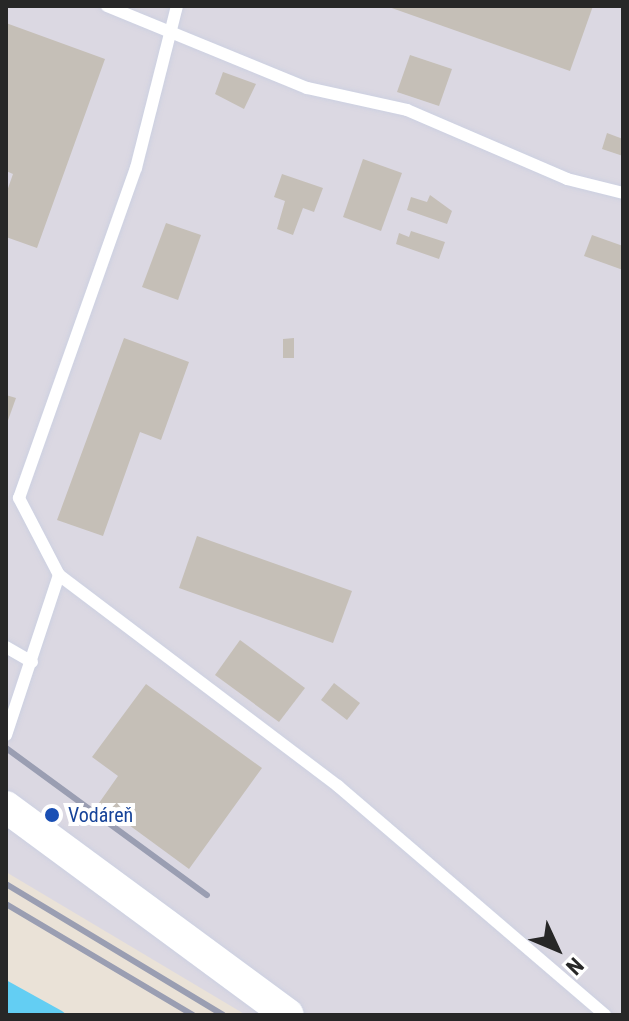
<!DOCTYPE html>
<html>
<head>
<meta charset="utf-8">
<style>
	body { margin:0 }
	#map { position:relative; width:629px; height:1021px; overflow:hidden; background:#eae2d7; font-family:"Roboto Condensed",sans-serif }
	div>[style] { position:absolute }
	.industrial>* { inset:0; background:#dbd8e2 }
	.water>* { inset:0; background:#63cef3 }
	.building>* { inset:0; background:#c5bfb7 }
	.roads { filter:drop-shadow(0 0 2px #ccd0e1) drop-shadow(0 0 2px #ccd0e1) }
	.service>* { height:12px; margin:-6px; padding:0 6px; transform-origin:6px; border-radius:6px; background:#fff }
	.tertiary>* { height:32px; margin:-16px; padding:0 16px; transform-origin:16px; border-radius:16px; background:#fff }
	.rail>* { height:6px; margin:-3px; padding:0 3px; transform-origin:3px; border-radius:3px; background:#9a9eb2 }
	.dots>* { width:22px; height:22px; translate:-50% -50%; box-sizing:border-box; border:4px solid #fff; border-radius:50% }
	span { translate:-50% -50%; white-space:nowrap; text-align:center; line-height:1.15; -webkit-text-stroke:8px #fff; paint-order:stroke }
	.transit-label { font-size:20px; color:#164399 }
	.left { translate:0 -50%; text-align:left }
	.frame { position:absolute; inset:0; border:8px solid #272727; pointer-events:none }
	.north { position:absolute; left:517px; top:909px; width:80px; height:80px; -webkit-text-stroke:6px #fff; paint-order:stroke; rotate:134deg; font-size:22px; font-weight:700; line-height:32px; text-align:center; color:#272727 }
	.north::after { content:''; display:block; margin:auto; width:28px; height:36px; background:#272727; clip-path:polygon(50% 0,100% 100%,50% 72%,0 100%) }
</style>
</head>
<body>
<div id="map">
	<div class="industrial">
		<i style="clip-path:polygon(6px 6px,623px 6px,623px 1015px,246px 1015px,6px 872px)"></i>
	</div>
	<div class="water">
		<i style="clip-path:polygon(6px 980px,62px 1011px,67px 1015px,6px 1015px)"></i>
	</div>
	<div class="building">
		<i style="clip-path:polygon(386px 6px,593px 6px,570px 71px)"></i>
		<i style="clip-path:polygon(6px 23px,105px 59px,37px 248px,6px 237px,6px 194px,13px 174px,6px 171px)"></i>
		<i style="clip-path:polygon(410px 55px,452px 69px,439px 106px,397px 92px)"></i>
		<i style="clip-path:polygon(223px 72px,256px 84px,244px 109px,215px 94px)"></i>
		<i style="clip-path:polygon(607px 133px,623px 139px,623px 156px,602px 149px)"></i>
		<i style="clip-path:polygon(363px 159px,402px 173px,381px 231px,343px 217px)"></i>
		<i style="clip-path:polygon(282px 174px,323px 188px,314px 212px,303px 208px,293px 235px,277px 229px,285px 201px,274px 197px)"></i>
		<i style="clip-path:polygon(430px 195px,452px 211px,447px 224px,407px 210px,411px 197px,427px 202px)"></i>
		<i style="clip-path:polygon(166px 223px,201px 235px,178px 300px,142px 287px)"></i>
		<i style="clip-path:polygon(411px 231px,445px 242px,439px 259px,396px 244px,399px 233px,409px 237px)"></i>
		<i style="clip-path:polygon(592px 235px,623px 246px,623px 270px,584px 256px)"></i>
		<i style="clip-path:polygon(124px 338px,189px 362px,161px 440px,140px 432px,103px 536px,57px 520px)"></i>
		<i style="clip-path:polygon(294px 338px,294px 358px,283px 358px,283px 339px)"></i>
		<i style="clip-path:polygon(6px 395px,16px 398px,6px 426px)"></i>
		<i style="clip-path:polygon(197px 536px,352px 591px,333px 643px,179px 588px)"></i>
		<i style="clip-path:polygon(240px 640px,305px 688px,279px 722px,215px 675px)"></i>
		<i style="clip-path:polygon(334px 683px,360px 703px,347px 720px,321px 700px)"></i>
		<i style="clip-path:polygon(146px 684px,262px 768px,189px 869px,99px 803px,118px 776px,92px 757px)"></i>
	</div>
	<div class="roads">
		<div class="service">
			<i style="left:107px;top:6px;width:216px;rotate:22.3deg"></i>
			<i style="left:307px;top:88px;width:102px;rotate:12.4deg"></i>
			<i style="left:407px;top:110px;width:174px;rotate:23.3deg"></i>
			<i style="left:567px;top:179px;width:58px;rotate:14deg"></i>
			<i style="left:59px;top:575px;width:350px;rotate:37.1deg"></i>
			<i style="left:338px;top:786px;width:352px;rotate:40.6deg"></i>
			<i style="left:6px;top:647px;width:30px;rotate:30deg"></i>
			<i style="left:6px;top:735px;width:169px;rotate:-71.7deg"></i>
			<i style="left:59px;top:575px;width:87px;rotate:-117.5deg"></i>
			<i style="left:19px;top:498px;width:350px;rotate:-70.5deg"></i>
			<i style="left:136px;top:168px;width:167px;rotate:-75.8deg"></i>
		</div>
		<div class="tertiary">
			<i style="left:6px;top:807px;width:350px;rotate:36.4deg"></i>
		</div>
	</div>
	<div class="rail">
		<i style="left:6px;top:748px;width:249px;rotate:36.2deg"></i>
		<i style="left:6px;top:884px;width:253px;rotate:31.1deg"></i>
		<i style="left:6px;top:904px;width:217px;rotate:30.7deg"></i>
	</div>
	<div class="dots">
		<i style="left:52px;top:815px;background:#1a4fb4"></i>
	</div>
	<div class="transit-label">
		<span class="left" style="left:68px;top:815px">Vodáreň</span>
	</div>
	<div class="frame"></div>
	<div class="north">N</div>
</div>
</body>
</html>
